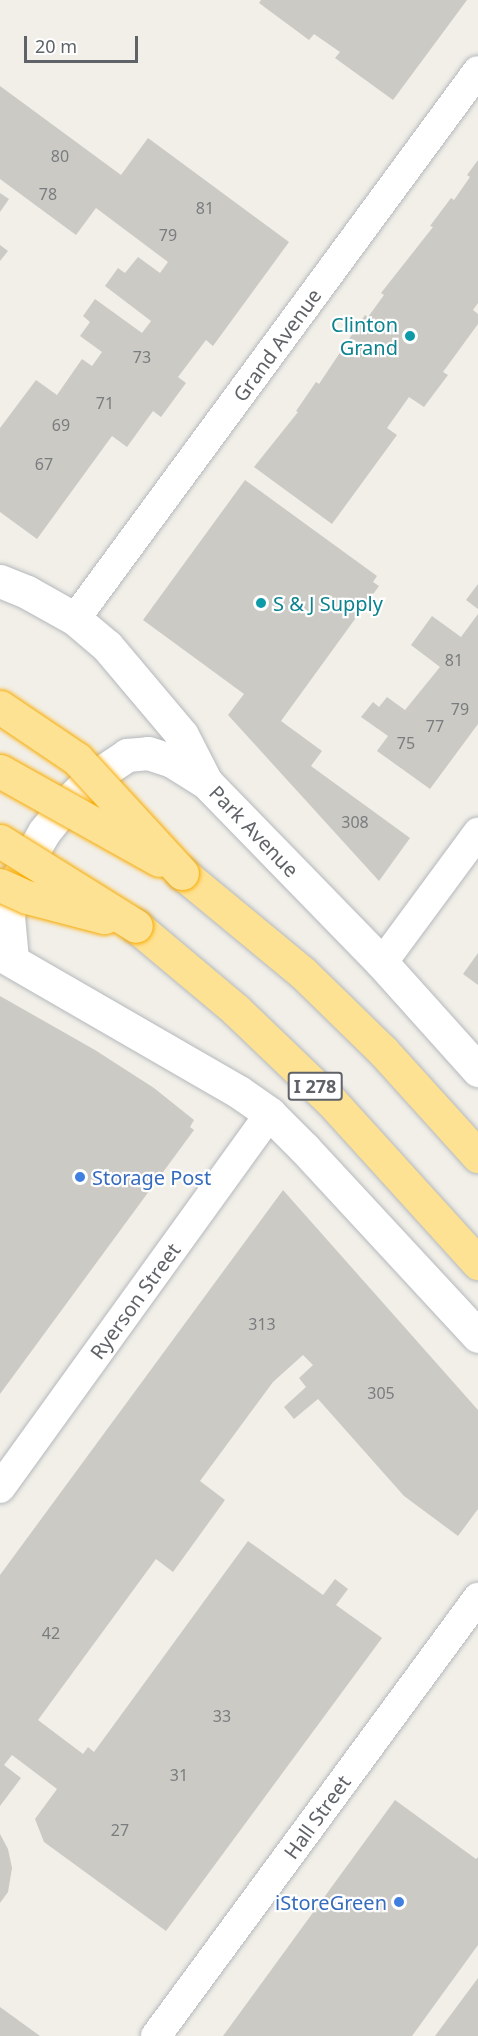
<!DOCTYPE html>
<html>
<head>
<meta charset="utf-8">
<style>
	body { margin:0 }
	#map { position:relative; width:478px; height:2036px; overflow:hidden; background:#f1efe8; font-family:"Noto Sans",sans-serif }
	div>[style] { position:absolute }
	.building>* { inset:0; background:#cccac5 }
	.roads { filter:drop-shadow(0 0 2px #b5b8bc) drop-shadow(0 0 2px #b5b8bc) }
	.street>* { height:30px; margin:-15px; padding:0 15px; transform-origin:15px; border-radius:15px; background:#fff }
	.secondary>* { height:33px; margin:-16.5px; padding:0 16.5px; transform-origin:16.5px; border-radius:16.5px; background:#fff }
	.highway>* { height:33px; margin:-16.5px; padding:0 16.5px; transform-origin:16.5px; border-radius:16.5px; background:#fde293 }
	.bridges { filter:drop-shadow(0 0 2px #f9ab00) drop-shadow(0 0 2px #f9ab00) }
	.highway-bridge>* { height:33px; margin:-16.5px; padding:0 16.5px; transform-origin:16.5px; border-radius:16.5px; background:#fde293 }
	.dots>* { width:16px; height:16px; translate:-50% -50%; box-sizing:border-box; border:3px solid #fff; border-radius:50% }
	span { translate:-50% -50%; white-space:nowrap; text-align:center; line-height:1.15; -webkit-text-stroke:4.5px #fff; paint-order:stroke }
	.number-label { font-size:16px; color:#7a7d7f }
	.number-label span { -webkit-text-stroke-width:0 }
	.shield-label span { padding:2px 4px; background:#fff; border:2px solid; border-radius:4px; -webkit-text-stroke-width:0 }
	.shield-label { font-size:18px; color:#5f6368; font-weight:700 }
	.culture-label { font-size:20px; color:#0d838f }
	.right { translate:-100% -50%; text-align:right }
	.left { translate:0 -50%; text-align:left }
	.street-label { font-size:20px; color:#5f6368 }
	.shop-label { font-size:20px; color:#366cbe }
	.scale { position:absolute; left:24px; top:36px; width:114px; height:27px; box-sizing:border-box; border:3px solid #5f6368; border-top:0; padding-left:8px; font-size:18px; line-height:21px; white-space:nowrap; color:#5f6368; -webkit-text-stroke:4px #fff; paint-order:stroke }
</style>
</head>
<body>
<div id="map">
	<div class="building">
		<i style="clip-path:polygon(261px 0,467px 0,393px 100px,335px 58px,340px 52px,314px 34px,309px 40px,259px 3px)"></i>
		<i style="clip-path:polygon(0 86px,121px 175px,148px 138px,289px 242px,213px 346px,206px 340px,178px 377px,186px 383px,161px 417px,153px 411px,127px 447px,112px 436px,37px 539px,0 512px,0 428px,36px 380px,57px 395px,82px 359px,92px 366px,102px 352px,80px 336px,90px 322px,83px 316px,95px 299px,142px 333px,151px 321px,105px 286px,118px 268px,125px 273px,138px 257px,160px 273px,168px 262px,96px 208px,76px 235px,0 179px)"></i>
		<i style="clip-path:polygon(478px 160px,478px 303px,473px 310px,478px 314px,478px 324px,443px 372px,448px 375px,424px 407px,409px 397px,387px 428px,397px 435px,332px 524px,254px 467px,298px 412px,296px 411px,316px 382px,319px 384px,365px 315px,368px 317px,384px 295px,381px 293px,433px 227px,430px 226px,451px 198px,454px 200px,470px 177px,467px 175px)"></i>
		<i style="clip-path:polygon(0 193px,9px 199px,0 212px)"></i>
		<i style="clip-path:polygon(0 245px,8px 251px,0 261px)"></i>
		<i style="clip-path:polygon(245px 480px,377px 576px,373px 582px,379px 586px,281px 721px,322px 751px,311px 766px,410px 838px,379px 881px,228px 715px,244px 694px,143px 620px)"></i>
		<i style="clip-path:polygon(478px 584px,478px 609px,466px 600px)"></i>
		<i style="clip-path:polygon(478px 614px,478px 724px,430px 789px,377px 751px,388px 736px,361px 717px,373px 702px,379px 707px,387px 697px,405px 710px,440px 667px,411px 645px,432px 616px,461px 637px)"></i>
		<i style="clip-path:polygon(478px 953px,478px 985px,463px 974px)"></i>
		<i style="clip-path:polygon(0 996px,95px 1050px,154px 1088px,194px 1120px,190px 1127px,194px 1130px,0 1394px)"></i>
		<i style="clip-path:polygon(283px 1190px,478px 1410px,478px 1509px,458px 1536px,404px 1496px,318px 1399px,294px 1419px,284px 1407px,306px 1387px,299px 1378px,313px 1365px,303px 1355px,273px 1382px,200px 1481px,225px 1500px,173px 1572px,156px 1559px,38px 1720px,83px 1754px,88px 1747px,94px 1752px,248px 1541px,323px 1595px,335px 1579px,348px 1589px,336px 1605px,382px 1638px,166px 1931px,44px 1842px,35px 1819px,57px 1789px,12px 1755px,4px 1765px,21px 1778px,0 1806px,0 1575px)"></i>
		<i style="clip-path:polygon(395px 1800px,476px 1859px,478px 1857px,478px 1945px,412px 2036px,223px 2036px)"></i>
		<i style="clip-path:polygon(0 1834px,8px 1849px,12px 1868px,8px 1892px,0 1903px)"></i>
		<i style="clip-path:polygon(478px 1978px,478px 2036px,435px 2036px)"></i>
		<i style="clip-path:polygon(0 2007px,40px 2036px,0 2036px)"></i>
	</div>
	<div class="roads">
		<div class="street">
			<i style="left:75px;top:619px;width:680px;rotate:-53.67deg"></i>
			<i style="left:382px;top:963px;width:162px;rotate:-53.6deg"></i>
			<i style="left:0;top:1488px;width:461px;rotate:-54.2deg"></i>
			<i style="left:156px;top:2036px;width:544px;rotate:-53.68deg"></i>
		</div>
		<div class="secondary">
			<i style="left:0;top:581px;width:29px;rotate:22deg"></i>
			<i style="left:27px;top:592px;width:55px;rotate:29.4deg"></i>
			<i style="left:75px;top:619px;width:42px;rotate:40.2deg"></i>
			<i style="left:107px;top:646px;width:116px;rotate:49.9deg"></i>
			<i style="left:182px;top:735px;width:53px;rotate:62.9deg"></i>
			<i style="left:206px;top:782px;width:252px;rotate:45.8deg"></i>
			<i style="left:382px;top:963px;width:144px;rotate:48.1deg"></i>
			<i style="left:0;top:954px;width:276px;rotate:30deg"></i>
			<i style="left:239px;top:1092px;width:38px;rotate:35deg"></i>
			<i style="left:270px;top:1114px;width:48px;rotate:45deg"></i>
			<i style="left:304px;top:1148px;width:256px;rotate:47.2deg"></i>
			<i style="left:12px;top:959px;width:43px;rotate:-95.3deg"></i>
			<i style="left:8px;top:916px;width:38px;rotate:-76deg"></i>
			<i style="left:17px;top:879px;width:54px;rotate:-60.1deg"></i>
			<i style="left:44px;top:832px;width:38px;rotate:-51deg"></i>
			<i style="left:68px;top:802px;width:31px;rotate:-45deg"></i>
			<i style="left:90px;top:780px;width:45px;rotate:-34deg"></i>
			<i style="left:127px;top:755px;width:21px;rotate:-5deg"></i>
			<i style="left:148px;top:753px;width:25px;rotate:18deg"></i>
			<i style="left:172px;top:761px;width:40px;rotate:32deg"></i>
		</div>
		<div class="highway">
			<i style="left:182px;top:873px;width:157px;rotate:39.6deg"></i>
			<i style="left:303px;top:973px;width:112px;rotate:44.3deg"></i>
			<i style="left:383px;top:1051px;width:142px;rotate:47.9deg"></i>
			<i style="left:136px;top:926px;width:131px;rotate:40deg"></i>
			<i style="left:236px;top:1010px;width:132px;rotate:43.8deg"></i>
			<i style="left:331px;top:1101px;width:219px;rotate:47.8deg"></i>
		</div>
	</div>
	<div class="bridges">
		<div class="highway-bridge">
			<i style="left:0;top:707px;width:93px;rotate:34deg"></i>
			<i style="left:77px;top:759px;width:155px;rotate:47.4deg"></i>
			<i style="left:0;top:771px;width:182px;rotate:29.2deg"></i>
			<i style="left:0;top:841px;width:160px;rotate:32deg"></i>
			<i style="left:0;top:885px;width:30px;rotate:24deg"></i>
			<i style="left:27px;top:897px;width:80px;rotate:14.6deg"></i>
		</div>
	</div>
	<div class="dots">
		<i style="left:410px;top:336px;background:#0f9aa8"></i>
		<i style="left:261px;top:603px;background:#0f9aa8"></i>
		<i style="left:80px;top:1177px;background:#3f7fe0"></i>
		<i style="left:399px;top:1902px;background:#3f7fe0"></i>
	</div>
	<div class="number-label">
		<span style="left:60px;top:156px">80</span>
		<span style="left:48px;top:194px">78</span>
		<span style="left:205px;top:208px">81</span>
		<span style="left:168px;top:235px">79</span>
		<span style="left:142px;top:357px">73</span>
		<span style="left:105px;top:403px">71</span>
		<span style="left:61px;top:425px">69</span>
		<span style="left:44px;top:464px">67</span>
		<span style="left:454px;top:660px">81</span>
		<span style="left:460px;top:709px">79</span>
		<span style="left:435px;top:726px">77</span>
		<span style="left:406px;top:743px">75</span>
		<span style="left:355px;top:822px">308</span>
		<span style="left:262px;top:1324px">313</span>
		<span style="left:381px;top:1393px">305</span>
		<span style="left:51px;top:1633px">42</span>
		<span style="left:222px;top:1716px">33</span>
		<span style="left:179px;top:1775px">31</span>
		<span style="left:120px;top:1830px">27</span>
	</div>
	<div class="shield-label">
		<span style="left:315px;top:1086px">I 278</span>
	</div>
	<div class="culture-label">
		<span class="right" style="left:398px;top:336px">Clinton<br>Grand</span>
		<span class="left" style="left:273px;top:603px">S &amp; J Supply</span>
	</div>
	<div class="street-label">
		<span style="left:277px;top:345px;rotate:-54deg">Grand Avenue</span>
		<span style="left:254px;top:831px;rotate:46deg">Park Avenue</span>
		<span style="left:135px;top:1301px;rotate:-54deg">Ryerson Street</span>
		<span style="left:317px;top:1817px;rotate:-54deg">Hall Street</span>
	</div>
	<div class="shop-label">
		<span class="left" style="left:92px;top:1177px">Storage Post</span>
		<span class="right" style="left:387px;top:1902px">iStoreGreen</span>
	</div>
	<div class="scale">20 m</div>
</div>
</body>
</html>
